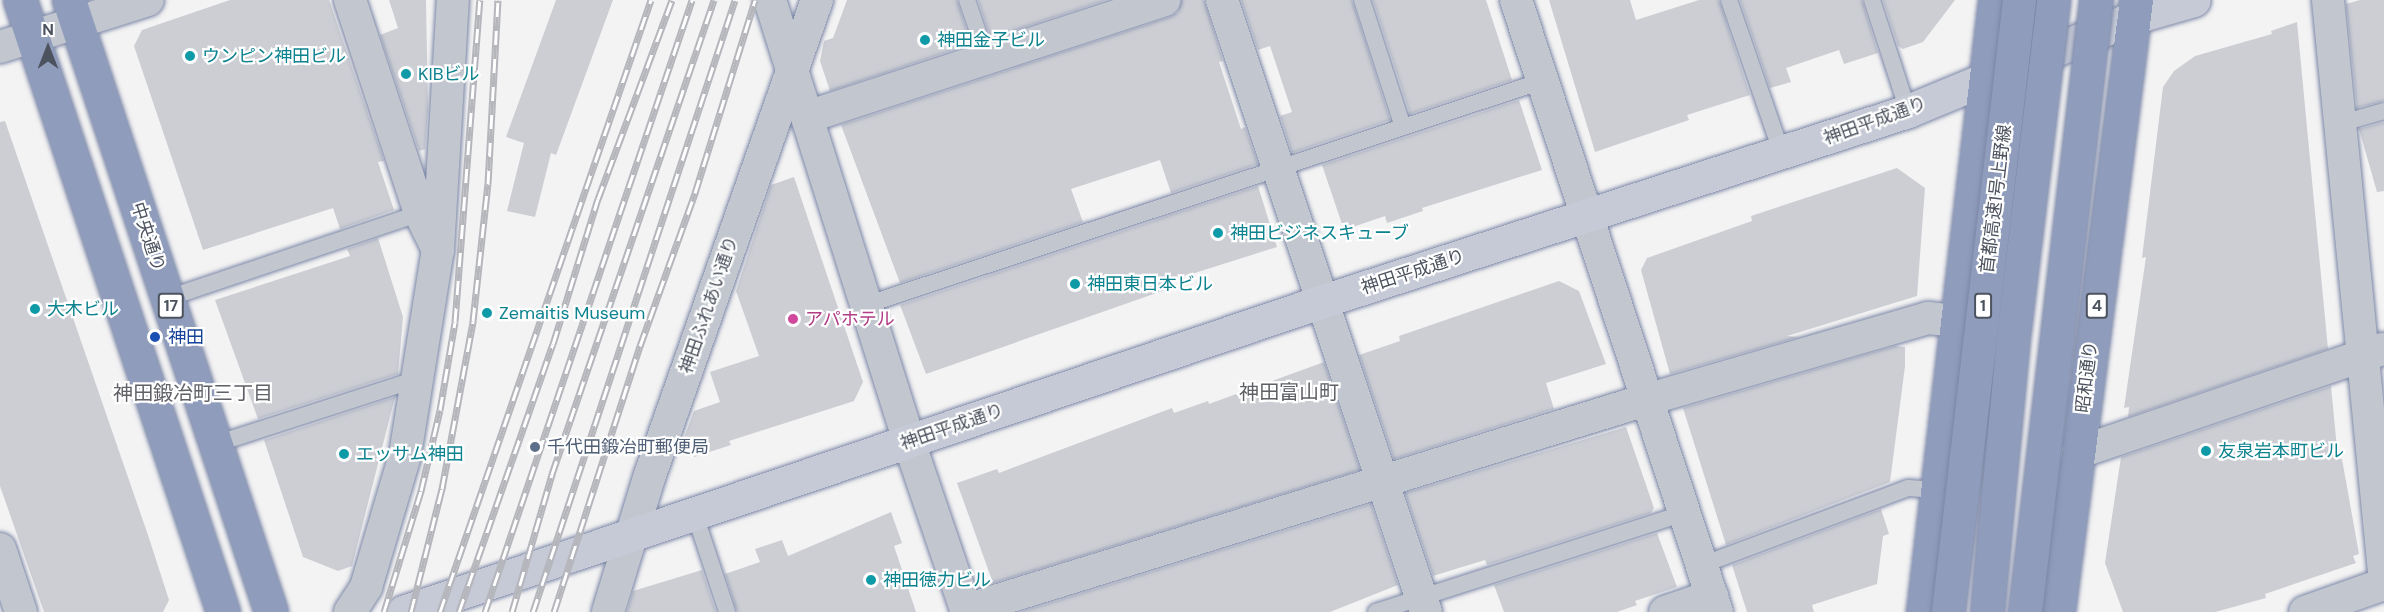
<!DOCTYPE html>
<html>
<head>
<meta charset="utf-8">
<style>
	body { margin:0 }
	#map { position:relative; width:2384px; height:612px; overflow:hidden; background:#f4f3f3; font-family:"DM Sans","Noto Sans JP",sans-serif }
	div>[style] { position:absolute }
	.building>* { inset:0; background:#cdced4 }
	.roads { filter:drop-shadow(0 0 2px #7b87a7) drop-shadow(0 0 2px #7b87a7) }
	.lane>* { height:16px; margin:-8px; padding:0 8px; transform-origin:8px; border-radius:8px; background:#c2c7cf }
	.street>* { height:32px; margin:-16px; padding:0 16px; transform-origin:16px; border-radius:16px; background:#c2c7cf }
	.secondary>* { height:33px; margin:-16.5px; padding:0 16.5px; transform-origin:16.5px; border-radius:16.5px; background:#c6cad6 }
	.highway>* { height:33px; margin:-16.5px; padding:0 16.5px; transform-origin:16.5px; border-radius:16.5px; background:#909cbb }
	.rail>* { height:7px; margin-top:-3.5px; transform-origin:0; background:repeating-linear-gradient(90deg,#fff 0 14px,#b5b6bc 0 28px); box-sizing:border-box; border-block:2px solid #b5b6bc }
	.bridges { filter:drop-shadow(0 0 2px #7b87a7) drop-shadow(0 0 2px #7b87a7) }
	.highway-bridge>* { height:33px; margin:-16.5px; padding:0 16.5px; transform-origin:16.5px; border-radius:16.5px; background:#909cbb }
	.dots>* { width:16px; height:16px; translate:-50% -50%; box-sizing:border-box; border:3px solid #fff; border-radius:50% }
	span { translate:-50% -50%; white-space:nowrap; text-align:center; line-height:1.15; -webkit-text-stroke:4.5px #fff; paint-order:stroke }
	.shield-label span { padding:2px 4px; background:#fff; border:2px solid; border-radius:4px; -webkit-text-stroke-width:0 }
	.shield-label { font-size:16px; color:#4c525e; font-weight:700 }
	.culture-label { font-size:18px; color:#0d838f }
	.left { translate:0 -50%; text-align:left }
	.street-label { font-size:18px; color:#4c525e }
	.hotel-label { font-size:18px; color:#b23c85 }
	.transit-label { font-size:18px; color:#164399 }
	.service-label { font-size:18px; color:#4e5e75 }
	.neighbourhood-label { font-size:20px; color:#5f6167 }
	.north { position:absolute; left:18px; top:18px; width:60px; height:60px; -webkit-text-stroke:4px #fff; paint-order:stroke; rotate:0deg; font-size:16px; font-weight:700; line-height:24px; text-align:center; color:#4c525e }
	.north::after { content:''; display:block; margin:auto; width:21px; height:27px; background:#4c525e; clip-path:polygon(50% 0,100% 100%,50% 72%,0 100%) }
</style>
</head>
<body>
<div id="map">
	<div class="building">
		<i style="clip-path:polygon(230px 0,329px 0,384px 161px,378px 162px,394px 210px,340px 229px,333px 208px,203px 250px,134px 46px,142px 30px)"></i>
		<i style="clip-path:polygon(389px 0,426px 0,428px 110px,425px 149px,419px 151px,380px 35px,398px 28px)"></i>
		<i style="clip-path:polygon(556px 0,613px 0,556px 155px,551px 153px,535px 217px,507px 211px,524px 143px,506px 137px)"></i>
		<i style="clip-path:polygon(847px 0,957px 0,971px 44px,830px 91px,820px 61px,824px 41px,833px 38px)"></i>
		<i style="clip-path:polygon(978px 0,1106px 0,991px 38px)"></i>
		<i style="clip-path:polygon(1181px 0,1204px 0,1223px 61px,1219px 62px,1241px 129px,1245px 127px,1258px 164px,1171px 193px,1160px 160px,1071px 189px,1083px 222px,900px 283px,841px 125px,1170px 17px,1178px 12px)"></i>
		<i style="clip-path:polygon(1241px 0,1352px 0,1390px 120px,1292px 153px,1280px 116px,1292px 112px,1270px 46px,1258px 50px)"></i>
		<i style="clip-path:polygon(1373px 0,1486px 0,1512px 80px,1410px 114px)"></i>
		<i style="clip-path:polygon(1549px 0,1630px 0,1636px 20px,1699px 0,1719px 0,1750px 95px,1687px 115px,1689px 120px,1595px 152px)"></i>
		<i style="clip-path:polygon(1740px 0,1862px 0,1878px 53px,1844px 64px,1839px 50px,1786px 68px,1791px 82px,1770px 88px)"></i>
		<i style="clip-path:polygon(1883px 0,1955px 0,1923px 42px,1903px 49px,1898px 46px)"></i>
		<i style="clip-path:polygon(2360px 0,2384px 0,2384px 101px,2357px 108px,2346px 4px)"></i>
		<i style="clip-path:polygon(2297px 22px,2328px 349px,2128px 417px,2129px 407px,2124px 408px,2146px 257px,2142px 258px,2163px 87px,2174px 71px,2195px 56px,2272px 34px,2271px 31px)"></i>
		<i style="clip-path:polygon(1519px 100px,1542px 170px,1422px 208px,1423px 211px,1387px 223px,1385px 216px,1344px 230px,1322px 165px)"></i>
		<i style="clip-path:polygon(5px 121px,149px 538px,169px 600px,163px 612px,44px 612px,0 486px,0 122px)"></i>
		<i style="clip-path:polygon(2384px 122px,2384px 191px,2377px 192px,2359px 129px)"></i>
		<i style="clip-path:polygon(1897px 168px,1925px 188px,1917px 296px,1787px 336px,1799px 337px,1670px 374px,1641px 270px,1647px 258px,1752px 221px,1751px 216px)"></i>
		<i style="clip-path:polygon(794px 177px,863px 382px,854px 401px,729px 441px,731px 445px,694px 457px,682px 443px,694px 411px,720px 402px,710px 372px,759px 356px,736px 291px,771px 185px)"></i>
		<i style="clip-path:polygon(1258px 186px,1277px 247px,1163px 283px,1165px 290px,926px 374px,900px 305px)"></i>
		<i style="clip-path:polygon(378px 238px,403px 317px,398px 374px,258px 419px,215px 300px,350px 256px,347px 249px)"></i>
		<i style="clip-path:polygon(1559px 281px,1579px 291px,1606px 364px,1546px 383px,1554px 409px,1394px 459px,1359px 355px,1400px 341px,1399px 336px)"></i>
		<i style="clip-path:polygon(1895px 346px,1905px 347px,1905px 366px,1890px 482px,1726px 545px,1683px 408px)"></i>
		<i style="clip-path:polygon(1324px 362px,1360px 470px,993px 583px,957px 483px,997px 469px,999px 473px,1172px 408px,1174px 413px,1208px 401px,1209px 404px)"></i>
		<i style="clip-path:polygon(2331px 386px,2338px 459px,2342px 459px,2359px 554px,2353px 556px,2356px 563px,2265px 594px,2266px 598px,2215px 612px,2123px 612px,2105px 563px,2121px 457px)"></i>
		<i style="clip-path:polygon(395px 397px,352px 566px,338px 571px,303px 557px,264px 440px)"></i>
		<i style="clip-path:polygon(1626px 427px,1654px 508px,1651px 513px,1487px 565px,1485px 560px,1433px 576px,1405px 493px)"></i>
		<i style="clip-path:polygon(1371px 504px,1398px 585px,1330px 612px,1021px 612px)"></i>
		<i style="clip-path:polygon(1881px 509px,1889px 534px,1883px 536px,1877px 584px,1812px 605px,1814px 612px,1747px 612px,1732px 565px)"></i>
		<i style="clip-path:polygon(891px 512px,902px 543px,894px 546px,916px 612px,737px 612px,725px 574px,760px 562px,755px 549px,782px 540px,788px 556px)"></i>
		<i style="clip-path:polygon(1657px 533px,1677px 587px,1635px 601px,1637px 605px,1617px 612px,1504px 612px,1494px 585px)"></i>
		<i style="clip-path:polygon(702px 570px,716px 612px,627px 612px,633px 591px)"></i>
	</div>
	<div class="roads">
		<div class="lane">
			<i style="left:967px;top:0;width:61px;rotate:71deg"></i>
			<i style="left:1362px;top:0;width:133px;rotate:72.1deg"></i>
			<i style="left:1729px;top:0;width:163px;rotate:71deg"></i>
			<i style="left:1872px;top:0;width:117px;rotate:72deg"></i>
			<i style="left:2342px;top:123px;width:44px;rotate:-15.9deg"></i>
			<i style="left:168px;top:298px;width:266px;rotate:-18.6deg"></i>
			<i style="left:866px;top:305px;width:712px;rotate:-18.33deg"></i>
			<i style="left:216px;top:444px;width:211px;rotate:-17.9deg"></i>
			<i style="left:695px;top:515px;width:102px;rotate:71.7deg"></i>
			<i style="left:1702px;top:565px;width:220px;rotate:-20.5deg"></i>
			<i style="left:1908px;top:488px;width:29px;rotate:4deg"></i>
			<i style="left:1376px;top:612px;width:324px;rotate:-17.8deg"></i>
		</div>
		<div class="street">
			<i style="left:350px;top:0;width:224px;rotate:71.8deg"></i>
			<i style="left:420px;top:213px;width:41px;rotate:64.1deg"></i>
			<i style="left:770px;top:0;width:463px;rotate:72.5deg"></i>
			<i style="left:909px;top:442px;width:180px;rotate:71.2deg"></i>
			<i style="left:1222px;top:0;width:645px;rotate:71.57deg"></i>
			<i style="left:1516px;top:0;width:644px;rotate:71.82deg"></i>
			<i style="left:2328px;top:0;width:575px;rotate:84.41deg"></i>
			<i style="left:0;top:47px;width:155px;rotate:-17.6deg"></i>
			<i style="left:807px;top:117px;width:376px;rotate:-18.1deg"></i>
			<i style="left:2077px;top:453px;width:323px;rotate:-18.8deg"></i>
			<i style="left:0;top:549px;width:66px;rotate:71.6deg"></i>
			<i style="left:966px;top:610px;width:715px;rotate:-17.17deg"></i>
			<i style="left:1649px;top:399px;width:291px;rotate:-16.2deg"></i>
			<i style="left:1928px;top:318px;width:30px;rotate:6deg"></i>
			<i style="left:350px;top:612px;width:30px;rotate:-57deg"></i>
			<i style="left:366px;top:587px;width:138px;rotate:-73.5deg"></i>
			<i style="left:405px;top:455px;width:208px;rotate:-80.9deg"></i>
			<i style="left:438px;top:250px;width:250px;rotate:-86.6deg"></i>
			<i style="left:608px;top:612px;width:143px;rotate:-73deg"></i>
			<i style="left:650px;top:475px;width:504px;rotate:-70.63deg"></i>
			<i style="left:1665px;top:612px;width:50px;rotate:-18.8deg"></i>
			<i style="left:2305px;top:612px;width:84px;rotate:-19.5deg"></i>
		</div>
		<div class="secondary">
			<i style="left:403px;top:612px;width:971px;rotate:-18.68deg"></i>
			<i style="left:1323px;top:301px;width:615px;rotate:-17.99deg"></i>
			<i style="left:1908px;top:111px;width:246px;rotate:-22.5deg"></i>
			<i style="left:2135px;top:17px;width:61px;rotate:-16.1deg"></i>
		</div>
		<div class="highway">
			<i style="left:20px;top:0;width:645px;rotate:71.65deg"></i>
			<i style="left:69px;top:0;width:644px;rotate:71.73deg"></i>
			<i style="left:1923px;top:612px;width:616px;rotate:-83.29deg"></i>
			<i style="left:2058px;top:612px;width:617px;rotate:-82.74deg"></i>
		</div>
	</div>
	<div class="rail">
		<i style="left:384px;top:612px;width:127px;rotate:-73deg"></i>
		<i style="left:421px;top:491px;width:83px;rotate:-76.8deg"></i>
		<i style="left:440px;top:410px;width:89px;rotate:-80.3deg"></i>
		<i style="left:455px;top:322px;width:323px;rotate:-85.6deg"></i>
		<i style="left:411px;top:612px;width:127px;rotate:-75.9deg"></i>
		<i style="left:442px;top:489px;width:171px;rotate:-79.5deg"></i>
		<i style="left:473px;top:321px;width:138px;rotate:-83.8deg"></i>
		<i style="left:488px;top:184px;width:184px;rotate:-86.9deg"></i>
		<i style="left:440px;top:612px;width:647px;rotate:-70.98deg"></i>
		<i style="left:459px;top:612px;width:284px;rotate:-70.7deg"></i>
		<i style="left:553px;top:344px;width:152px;rotate:-72.8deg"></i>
		<i style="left:598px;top:199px;width:212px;rotate:-69.6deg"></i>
		<i style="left:485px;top:612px;width:646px;rotate:-71.31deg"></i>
		<i style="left:512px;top:612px;width:144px;rotate:-73.8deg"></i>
		<i style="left:552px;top:474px;width:501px;rotate:-71.13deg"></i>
		<i style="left:533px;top:612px;width:644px;rotate:-71.73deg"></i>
		<i style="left:554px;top:612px;width:280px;rotate:-72.1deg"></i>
		<i style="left:640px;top:346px;width:163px;rotate:-70.2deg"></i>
		<i style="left:695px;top:193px;width:202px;rotate:-72.7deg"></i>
	</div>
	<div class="bridges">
		<div class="highway-bridge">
			<i style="left:1948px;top:612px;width:616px;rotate:-83.38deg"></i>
			<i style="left:1987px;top:612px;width:284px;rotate:-84.6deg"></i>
			<i style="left:2014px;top:329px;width:331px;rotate:-83.2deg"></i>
			<i style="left:2025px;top:612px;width:616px;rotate:-83.38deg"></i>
		</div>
	</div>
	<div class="dots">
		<i style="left:925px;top:40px;background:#0f9aa8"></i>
		<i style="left:190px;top:56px;background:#0f9aa8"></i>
		<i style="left:406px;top:74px;background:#0f9aa8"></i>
		<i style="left:1218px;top:233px;background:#0f9aa8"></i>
		<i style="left:1075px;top:284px;background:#0f9aa8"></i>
		<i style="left:35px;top:309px;background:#0f9aa8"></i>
		<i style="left:487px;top:313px;background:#0f9aa8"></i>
		<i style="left:793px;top:319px;background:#d1479c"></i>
		<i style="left:155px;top:337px;background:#1a4fb4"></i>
		<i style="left:535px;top:447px;background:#5c6f8a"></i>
		<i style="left:2206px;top:451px;background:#0f9aa8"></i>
		<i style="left:344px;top:454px;background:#0f9aa8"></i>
		<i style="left:871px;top:580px;background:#0f9aa8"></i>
	</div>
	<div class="shield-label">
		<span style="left:171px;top:306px">17</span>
		<span style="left:1983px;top:306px">1</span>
		<span style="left:2097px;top:306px">4</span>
	</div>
	<div class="culture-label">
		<span class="left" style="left:937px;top:40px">神田金子ビル</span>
		<span class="left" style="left:202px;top:56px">ウンピン神田ビル</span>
		<span class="left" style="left:418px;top:74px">KIBビル</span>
		<span class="left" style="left:1230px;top:233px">神田ビジネスキューブ</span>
		<span class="left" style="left:1087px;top:284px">神田東日本ビル</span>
		<span class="left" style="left:47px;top:309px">大木ビル</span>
		<span class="left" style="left:499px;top:313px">Zemaitis Museum</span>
		<span class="left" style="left:2218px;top:451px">友泉岩本町ビル</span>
		<span class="left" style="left:356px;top:454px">エッサム神田</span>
		<span class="left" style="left:883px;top:580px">神田徳力ビル</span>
	</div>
	<div class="street-label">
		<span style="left:1875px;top:121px;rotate:-20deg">神田平成通り</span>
		<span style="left:1996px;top:199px;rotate:-83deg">首都高速1号上野線</span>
		<span style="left:148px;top:237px;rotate:72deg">中央通り</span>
		<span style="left:1413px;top:272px;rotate:-18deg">神田平成通り</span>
		<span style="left:709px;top:305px;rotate:-71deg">神田ふれあい通り</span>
		<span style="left:2087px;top:377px;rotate:-83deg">昭和通り</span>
		<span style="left:952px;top:427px;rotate:-19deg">神田平成通り</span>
	</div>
	<div class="hotel-label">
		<span class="left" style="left:805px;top:319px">アパホテル</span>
	</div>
	<div class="transit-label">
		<span class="left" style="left:168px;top:337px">神田</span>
	</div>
	<div class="service-label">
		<span class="left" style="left:547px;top:447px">千代田鍛冶町郵便局</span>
	</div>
	<div class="neighbourhood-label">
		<span style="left:1289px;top:392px">神田富山町</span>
		<span style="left:193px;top:393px">神田鍛冶町三丁目</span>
	</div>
	<div class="north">N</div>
</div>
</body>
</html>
